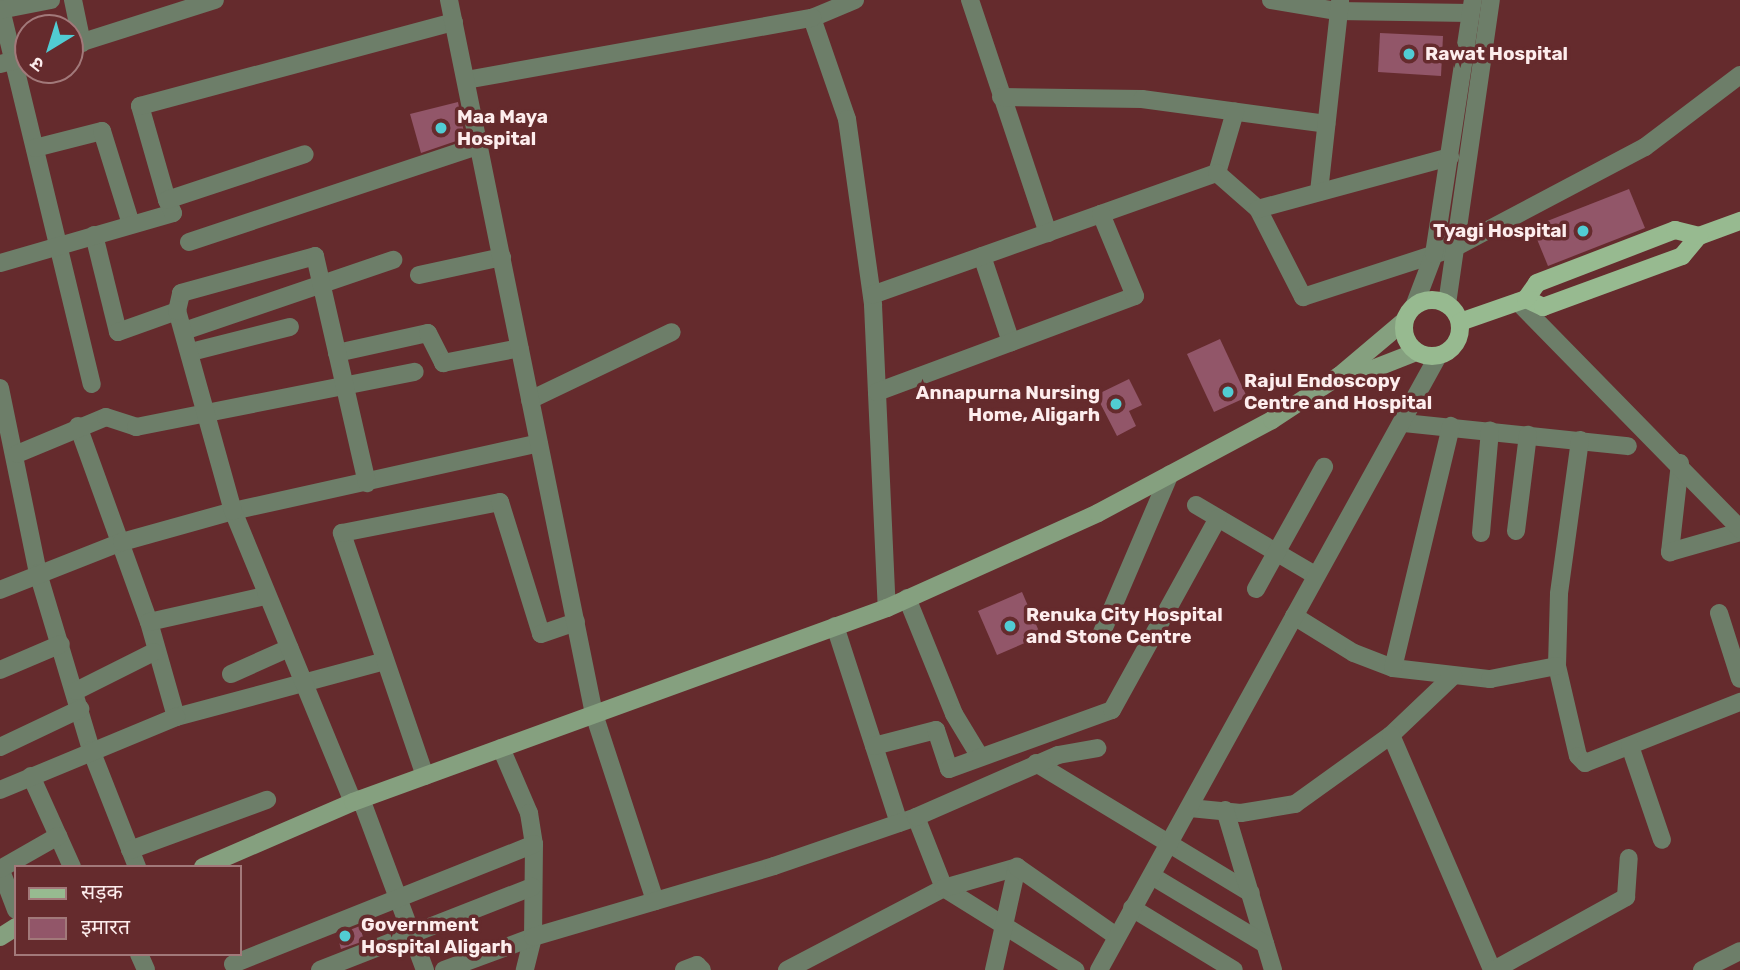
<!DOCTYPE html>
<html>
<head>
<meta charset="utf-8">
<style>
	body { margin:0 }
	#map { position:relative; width:1740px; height:970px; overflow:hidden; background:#652b2d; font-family:Rubik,"Noto Sans Devanagari",sans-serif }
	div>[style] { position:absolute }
	.building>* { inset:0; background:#925669 }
	.minor>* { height:18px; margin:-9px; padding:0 9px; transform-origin:9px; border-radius:9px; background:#6d7e69 }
	.tertiary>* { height:18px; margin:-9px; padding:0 9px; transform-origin:9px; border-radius:9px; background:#6d7e69 }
	.secondary>* { height:18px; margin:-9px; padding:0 9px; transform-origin:9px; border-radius:9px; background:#85a07f }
	.primary>* { height:18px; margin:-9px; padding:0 9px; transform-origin:9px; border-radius:9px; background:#97ba90 }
	.primary>.ring { margin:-9px; padding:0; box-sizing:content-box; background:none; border:18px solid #97ba90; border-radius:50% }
	.dots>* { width:19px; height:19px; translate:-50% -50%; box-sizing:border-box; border:4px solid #652b2d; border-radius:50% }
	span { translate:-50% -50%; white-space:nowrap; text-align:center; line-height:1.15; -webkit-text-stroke:7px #652b2d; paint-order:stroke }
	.poi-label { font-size:19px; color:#fdeded; font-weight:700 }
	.left { translate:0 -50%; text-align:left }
	.right { translate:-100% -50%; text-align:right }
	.legend { position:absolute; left:14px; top:865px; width:228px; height:91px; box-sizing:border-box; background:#652b2d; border:2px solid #a2797a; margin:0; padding:9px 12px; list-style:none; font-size:21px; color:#fdeded }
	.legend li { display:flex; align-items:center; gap:14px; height:35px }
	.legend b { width:35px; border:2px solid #a2797a }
	.north { position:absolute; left:14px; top:14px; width:70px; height:70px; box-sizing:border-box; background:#652b2d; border:2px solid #a2797a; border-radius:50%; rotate:218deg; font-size:19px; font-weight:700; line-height:28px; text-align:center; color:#fdeded }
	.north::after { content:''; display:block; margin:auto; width:24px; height:32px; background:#51ccd3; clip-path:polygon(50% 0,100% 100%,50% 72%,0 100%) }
</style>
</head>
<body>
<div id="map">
	<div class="building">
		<i style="clip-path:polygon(1380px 33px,1443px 36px,1441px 76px,1378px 72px)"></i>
		<i style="clip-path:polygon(458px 102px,465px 138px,421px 153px,410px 114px)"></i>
		<i style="clip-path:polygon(1629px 189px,1645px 228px,1548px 266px,1532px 227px)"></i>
		<i style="clip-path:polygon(1220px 339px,1247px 397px,1214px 412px,1187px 354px)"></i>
		<i style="clip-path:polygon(1129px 379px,1142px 405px,1129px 411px,1136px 426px,1117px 436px,1096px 395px)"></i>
		<i style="clip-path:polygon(1022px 592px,1041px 636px,997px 655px,978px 611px)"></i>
		<i style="clip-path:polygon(360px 926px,364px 941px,341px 949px,337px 935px)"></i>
	</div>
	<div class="minor">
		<i style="left:73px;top:0;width:44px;rotate:78.2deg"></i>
		<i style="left:855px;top:0;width:47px;rotate:157.3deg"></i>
		<i style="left:812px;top:18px;width:107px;rotate:70.9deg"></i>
		<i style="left:847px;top:119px;width:188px;rotate:82deg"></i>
		<i style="left:873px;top:305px;width:303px;rotate:87.4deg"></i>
		<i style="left:970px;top:0;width:246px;rotate:71.5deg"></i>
		<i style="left:1271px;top:0;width:67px;rotate:9.5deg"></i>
		<i style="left:1337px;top:11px;width:133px;rotate:0.9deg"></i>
		<i style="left:0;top:5px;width:390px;rotate:76.4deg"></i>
		<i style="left:0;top:10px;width:52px;rotate:-11.1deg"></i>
		<i style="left:70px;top:46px;width:152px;rotate:-17.6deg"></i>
		<i style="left:0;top:64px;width:29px;rotate:-14deg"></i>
		<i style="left:466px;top:80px;width:352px;rotate:-10.2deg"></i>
		<i style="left:1001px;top:97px;width:141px;rotate:0.8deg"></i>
		<i style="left:1142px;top:99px;width:186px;rotate:7.7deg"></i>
		<i style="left:35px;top:148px;width:69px;rotate:-14.2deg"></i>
		<i style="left:102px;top:131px;width:97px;rotate:72.7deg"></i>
		<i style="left:1217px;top:173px;width:64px;rotate:-73.6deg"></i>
		<i style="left:1319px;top:192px;width:192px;rotate:-83.7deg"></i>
		<i style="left:167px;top:200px;width:98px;rotate:-106deg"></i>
		<i style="left:140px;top:106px;width:325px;rotate:-15deg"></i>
		<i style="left:1258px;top:209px;width:99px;rotate:62.9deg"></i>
		<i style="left:1303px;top:297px;width:159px;rotate:-18deg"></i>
		<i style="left:1454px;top:248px;width:216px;rotate:-27.9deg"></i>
		<i style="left:1645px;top:147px;width:119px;rotate:-37.2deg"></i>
		<i style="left:94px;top:235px;width:100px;rotate:76.1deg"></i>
		<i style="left:118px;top:332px;width:63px;rotate:-19.6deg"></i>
		<i style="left:189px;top:242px;width:304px;rotate:-18.4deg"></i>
		<i style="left:982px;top:256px;width:91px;rotate:71.4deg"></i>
		<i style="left:0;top:263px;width:180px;rotate:-16.1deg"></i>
		<i style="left:173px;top:213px;width:14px;rotate:-115deg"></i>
		<i style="left:167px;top:200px;width:145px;rotate:-18.4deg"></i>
		<i style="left:419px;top:275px;width:85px;rotate:-12.2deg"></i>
		<i style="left:872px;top:295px;width:366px;rotate:-19.5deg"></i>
		<i style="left:1217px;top:173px;width:55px;rotate:41.3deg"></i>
		<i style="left:1258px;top:209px;width:199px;rotate:-15.2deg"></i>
		<i style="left:187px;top:330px;width:218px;rotate:-18.8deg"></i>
		<i style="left:191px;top:352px;width:102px;rotate:-14.2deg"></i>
		<i style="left:337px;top:353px;width:93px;rotate:-12.4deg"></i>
		<i style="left:428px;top:333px;width:34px;rotate:63deg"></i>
		<i style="left:443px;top:363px;width:78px;rotate:-11deg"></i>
		<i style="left:0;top:388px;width:189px;rotate:78.4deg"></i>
		<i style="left:38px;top:573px;width:185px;rotate:73.3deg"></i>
		<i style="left:91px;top:750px;width:126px;rotate:68.5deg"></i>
		<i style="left:877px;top:392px;width:275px;rotate:-20.4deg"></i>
		<i style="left:1135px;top:296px;width:89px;rotate:-112.5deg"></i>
		<i style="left:530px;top:400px;width:157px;rotate:-25.6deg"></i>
		<i style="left:1404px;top:423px;width:225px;rotate:5.9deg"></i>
		<i style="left:78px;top:426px;width:208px;rotate:70.1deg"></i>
		<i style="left:149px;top:622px;width:99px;rotate:74.1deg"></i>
		<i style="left:176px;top:717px;width:216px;rotate:-15deg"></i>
		<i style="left:1580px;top:440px;width:155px;rotate:97.8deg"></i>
		<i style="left:1559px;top:594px;width:72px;rotate:91.6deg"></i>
		<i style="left:1557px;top:666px;width:92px;rotate:76.9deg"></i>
		<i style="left:1578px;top:756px;width:10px;rotate:45deg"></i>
		<i style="left:1585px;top:763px;width:167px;rotate:-21.5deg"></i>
		<i style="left:17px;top:454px;width:96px;rotate:-22.6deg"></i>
		<i style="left:106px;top:417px;width:32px;rotate:18deg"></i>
		<i style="left:136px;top:427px;width:284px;rotate:-11.2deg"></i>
		<i style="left:1680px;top:463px;width:90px;rotate:96.4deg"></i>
		<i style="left:1670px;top:552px;width:73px;rotate:-15.9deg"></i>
		<i style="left:1196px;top:505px;width:138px;rotate:30.5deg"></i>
		<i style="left:1516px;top:531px;width:97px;rotate:-82.9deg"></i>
		<i style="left:1481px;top:533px;width:103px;rotate:-85deg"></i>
		<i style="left:1256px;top:589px;width:140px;rotate:-60.9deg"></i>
		<i style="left:0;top:590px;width:131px;rotate:-21.5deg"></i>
		<i style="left:122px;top:542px;width:115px;rotate:-15.6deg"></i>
		<i style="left:233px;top:511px;width:313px;rotate:-12.5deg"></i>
		<i style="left:907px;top:598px;width:125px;rotate:67.9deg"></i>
		<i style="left:954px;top:714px;width:50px;rotate:58.8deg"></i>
		<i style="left:1719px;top:613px;width:69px;rotate:72.3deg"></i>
		<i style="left:1294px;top:616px;width:70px;rotate:31.7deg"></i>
		<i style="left:1354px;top:653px;width:42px;rotate:21deg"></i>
		<i style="left:1393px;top:668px;width:98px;rotate:6.5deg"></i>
		<i style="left:1490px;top:679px;width:68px;rotate:-11deg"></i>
		<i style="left:149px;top:622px;width:119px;rotate:-12.6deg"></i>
		<i style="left:835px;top:626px;width:207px;rotate:72deg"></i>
		<i style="left:1100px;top:637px;width:177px;rotate:-66.8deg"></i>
		<i style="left:1393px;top:668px;width:249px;rotate:-76.5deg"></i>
		<i style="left:0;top:670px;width:66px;rotate:-23.1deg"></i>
		<i style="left:231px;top:674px;width:64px;rotate:-24.1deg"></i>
		<i style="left:76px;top:691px;width:87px;rotate:-26.6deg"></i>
		<i style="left:594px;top:714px;width:197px;rotate:71.9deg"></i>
		<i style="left:1391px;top:735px;width:86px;rotate:-43.6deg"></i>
		<i style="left:874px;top:746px;width:64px;rotate:-14.5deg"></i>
		<i style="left:936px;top:730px;width:41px;rotate:71.6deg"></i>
		<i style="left:949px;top:769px;width:173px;rotate:-19.9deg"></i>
		<i style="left:1112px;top:710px;width:219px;rotate:-61.1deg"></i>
		<i style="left:1630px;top:746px;width:99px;rotate:71.2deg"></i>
		<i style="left:0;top:747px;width:89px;rotate:-25.4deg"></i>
		<i style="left:501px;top:748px;width:71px;rotate:66.7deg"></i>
		<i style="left:529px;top:813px;width:31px;rotate:81deg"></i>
		<i style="left:534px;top:844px;width:93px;rotate:90.6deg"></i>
		<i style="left:533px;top:937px;width:34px;rotate:104deg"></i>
		<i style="left:1036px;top:763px;width:251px;rotate:31.2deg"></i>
		<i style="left:31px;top:776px;width:100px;rotate:65.7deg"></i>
		<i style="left:425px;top:776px;width:257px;rotate:-108.9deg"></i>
		<i style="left:342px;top:533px;width:161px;rotate:-11.1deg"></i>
		<i style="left:500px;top:502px;width:138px;rotate:72.7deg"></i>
		<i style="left:541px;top:634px;width:37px;rotate:-19deg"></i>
		<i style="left:0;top:790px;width:191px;rotate:-22.5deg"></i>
		<i style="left:361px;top:799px;width:183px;rotate:69.5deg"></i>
		<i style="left:353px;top:802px;width:315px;rotate:-112.4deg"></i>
		<i style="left:233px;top:511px;width:208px;rotate:-105.6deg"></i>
		<i style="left:177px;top:311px;width:18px;rotate:-77deg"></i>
		<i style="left:181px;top:293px;width:139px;rotate:-15.4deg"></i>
		<i style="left:315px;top:256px;width:233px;rotate:77.1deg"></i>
		<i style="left:1190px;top:808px;width:51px;rotate:5.6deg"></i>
		<i style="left:1241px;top:813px;width:55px;rotate:-9.5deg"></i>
		<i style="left:1295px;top:804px;width:118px;rotate:-35.7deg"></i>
		<i style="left:1391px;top:735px;width:256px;rotate:66.7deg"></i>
		<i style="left:1225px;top:810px;width:167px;rotate:73.3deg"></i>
		<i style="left:916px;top:817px;width:76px;rotate:68.5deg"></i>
		<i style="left:944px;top:888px;width:155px;rotate:32deg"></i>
		<i style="left:130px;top:850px;width:146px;rotate:-20.1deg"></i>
		<i style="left:0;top:868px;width:45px;rotate:69.1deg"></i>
		<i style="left:0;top:869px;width:67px;rotate:-29.6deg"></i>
		<i style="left:1152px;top:876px;width:132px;rotate:31deg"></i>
		<i style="left:1132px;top:908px;width:119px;rotate:31.3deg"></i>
		<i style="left:139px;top:954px;width:17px;rotate:66deg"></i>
		<i style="left:233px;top:964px;width:324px;rotate:-21.7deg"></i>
		<i style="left:320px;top:970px;width:228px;rotate:-21.4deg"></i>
		<i style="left:444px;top:970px;width:95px;rotate:-20.3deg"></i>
		<i style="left:533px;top:937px;width:251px;rotate:-16.4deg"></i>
		<i style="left:774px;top:866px;width:150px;rotate:-19deg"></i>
		<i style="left:916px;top:817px;width:155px;rotate:-23.6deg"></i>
		<i style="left:1058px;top:755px;width:40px;rotate:-10deg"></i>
		<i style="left:684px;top:970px;width:14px;rotate:-21deg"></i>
		<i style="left:697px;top:965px;width:7px;rotate:45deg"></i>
		<i style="left:787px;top:970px;width:177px;rotate:-27.6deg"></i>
		<i style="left:944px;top:888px;width:76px;rotate:-16deg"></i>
		<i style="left:994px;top:970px;width:106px;rotate:-77.4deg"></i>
		<i style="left:1017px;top:867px;width:121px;rotate:34.9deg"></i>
		<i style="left:1494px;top:970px;width:151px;rotate:-28.9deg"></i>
		<i style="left:1626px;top:897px;width:39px;rotate:-86deg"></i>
		<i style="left:1702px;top:970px;width:42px;rotate:-26.6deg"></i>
	</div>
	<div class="tertiary">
		<i style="left:449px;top:0;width:729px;rotate:78.52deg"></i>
		<i style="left:1518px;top:302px;width:318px;rotate:45.6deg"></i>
		<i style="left:1415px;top:304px;width:53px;rotate:-69.2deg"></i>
		<i style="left:1434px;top:254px;width:257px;rotate:-81.3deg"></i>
		<i style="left:1447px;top:304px;width:307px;rotate:-81.8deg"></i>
		<i style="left:1099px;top:970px;width:701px;rotate:-61.1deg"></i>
	</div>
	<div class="secondary">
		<i style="left:1339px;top:376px;width:21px;rotate:-5deg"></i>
		<i style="left:1360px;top:374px;width:60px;rotate:-21.4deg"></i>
		<i style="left:203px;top:867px;width:163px;rotate:-23.4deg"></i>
		<i style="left:353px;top:802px;width:568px;rotate:-19.97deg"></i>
		<i style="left:887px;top:608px;width:231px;rotate:-24.2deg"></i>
		<i style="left:1098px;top:513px;width:197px;rotate:-28.1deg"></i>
		<i style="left:1272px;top:420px;width:80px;rotate:-33.3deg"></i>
		<i style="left:1339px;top:376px;width:84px;rotate:-40.2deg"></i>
		<i style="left:0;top:937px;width:19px;rotate:-32deg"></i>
	</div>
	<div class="primary">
		<i style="left:1526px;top:299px;width:19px;rotate:25deg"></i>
		<i style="left:1543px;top:307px;width:148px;rotate:-20.1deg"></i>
		<i style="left:1682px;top:256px;width:26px;rotate:-50deg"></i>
		<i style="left:1699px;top:236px;width:44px;rotate:-20.1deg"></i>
		<i class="ring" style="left:1404px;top:300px;width:38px;height:38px"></i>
		<i style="left:1460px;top:322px;width:70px;rotate:-19.2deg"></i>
		<i style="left:1526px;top:299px;width:19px;rotate:-55deg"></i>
		<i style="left:1537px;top:283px;width:148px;rotate:-21deg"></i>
		<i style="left:1675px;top:230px;width:25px;rotate:14deg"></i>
	</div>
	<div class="dots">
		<i style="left:1409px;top:54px;background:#51ccd3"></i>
		<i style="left:441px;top:128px;background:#51ccd3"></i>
		<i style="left:1583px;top:231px;background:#51ccd3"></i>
		<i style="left:1228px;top:392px;background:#51ccd3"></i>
		<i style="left:1116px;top:404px;background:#51ccd3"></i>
		<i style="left:1010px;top:626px;background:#51ccd3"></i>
		<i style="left:345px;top:936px;background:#51ccd3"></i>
	</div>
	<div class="poi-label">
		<span class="left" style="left:1425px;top:54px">Rawat Hospital</span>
		<span class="left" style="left:457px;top:128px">Maa Maya<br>Hospital</span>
		<span class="right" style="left:1567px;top:231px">Tyagi Hospital</span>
		<span class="left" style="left:1244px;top:392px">Rajul Endoscopy<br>Centre and Hospital</span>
		<span class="right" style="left:1100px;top:404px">Annapurna Nursing<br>Home, Aligarh</span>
		<span class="left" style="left:1026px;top:626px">Renuka City Hospital<br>and Stone Centre</span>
		<span class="left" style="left:361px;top:936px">Government<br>Hospital Aligarh</span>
	</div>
	<ul class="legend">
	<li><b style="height:9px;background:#97ba90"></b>सड़क</li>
	<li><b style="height:19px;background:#925669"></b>इमारत</li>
	</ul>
	<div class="north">उ</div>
</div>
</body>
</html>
